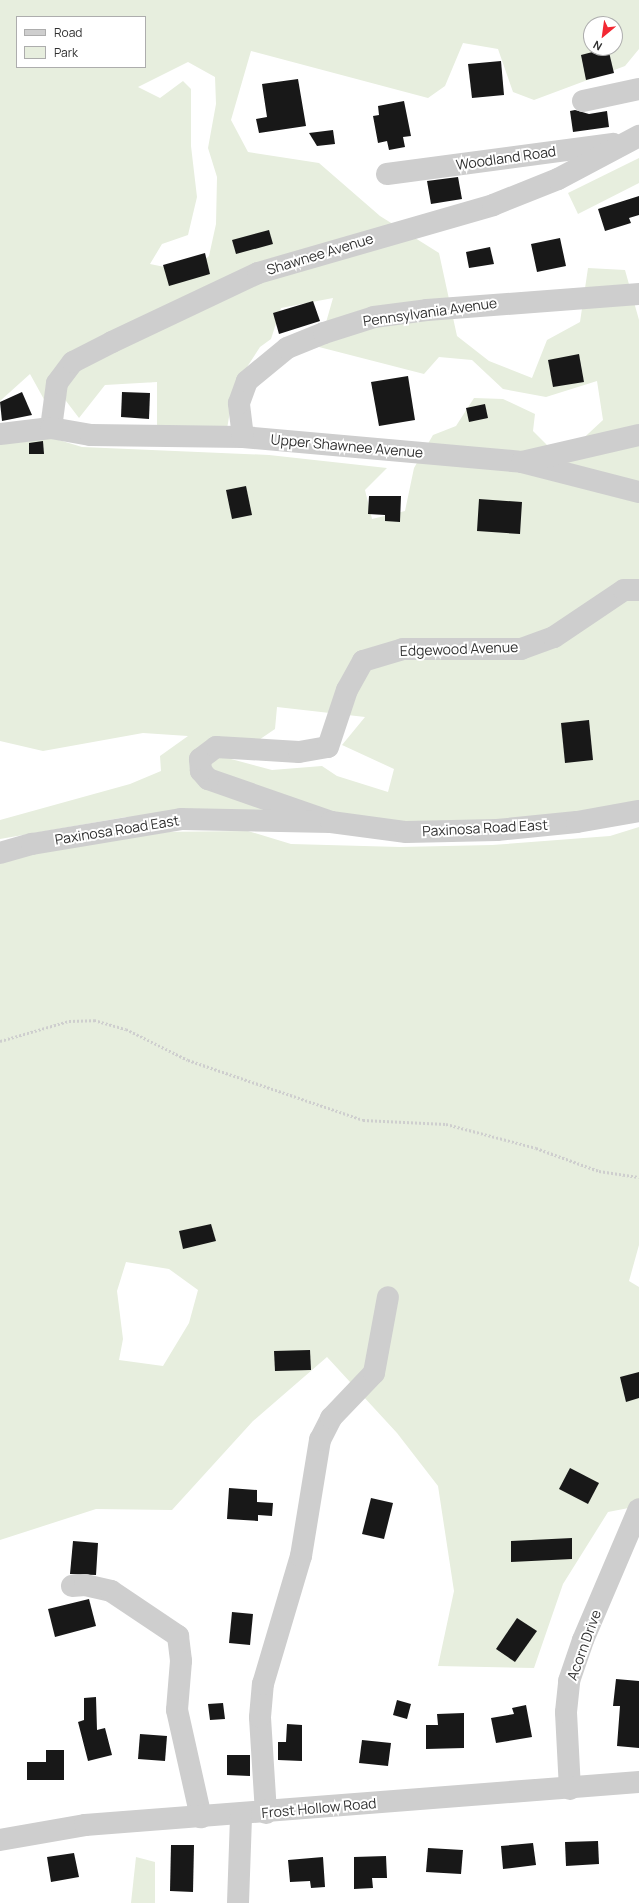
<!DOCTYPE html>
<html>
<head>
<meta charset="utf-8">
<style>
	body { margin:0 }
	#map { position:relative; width:639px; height:1903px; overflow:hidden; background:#fff; font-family:Manrope,sans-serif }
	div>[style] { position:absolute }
	.green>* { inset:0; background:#e7eede }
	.building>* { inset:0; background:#181818 }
	.path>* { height:2.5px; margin-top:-1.25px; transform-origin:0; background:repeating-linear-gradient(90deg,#cecece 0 2px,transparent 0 4px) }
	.minor>* { height:22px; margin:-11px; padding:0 11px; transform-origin:11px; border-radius:11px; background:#cecece }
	span { translate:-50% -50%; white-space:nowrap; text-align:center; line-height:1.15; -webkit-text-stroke:4px #fff; paint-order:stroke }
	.street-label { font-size:14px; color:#313131 }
	.legend { position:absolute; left:16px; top:16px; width:130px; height:52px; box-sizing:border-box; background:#fff; border:1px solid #adadad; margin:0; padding:5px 7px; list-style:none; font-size:12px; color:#313131 }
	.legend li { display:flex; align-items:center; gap:8px; height:20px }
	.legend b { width:20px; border:1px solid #adadad }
	.north { position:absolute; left:583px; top:16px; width:40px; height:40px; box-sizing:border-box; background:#fff; border:1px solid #adadad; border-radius:50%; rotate:209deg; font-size:11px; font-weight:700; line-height:16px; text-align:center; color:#313131 }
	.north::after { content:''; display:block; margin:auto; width:14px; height:18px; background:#f32833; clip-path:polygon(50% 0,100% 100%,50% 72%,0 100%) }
</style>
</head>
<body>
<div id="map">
	<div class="green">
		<i style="clip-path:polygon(evenodd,0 0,639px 0,639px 49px,625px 66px,534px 100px,513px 92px,498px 49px,463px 43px,445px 86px,428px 98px,251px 51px,231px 120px,248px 152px,319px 163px,380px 216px,439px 253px,457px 336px,489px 361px,532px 378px,547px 340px,580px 322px,588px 268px,625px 270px,639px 320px,639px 804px,462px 827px,226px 816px,126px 817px,0 839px,0 820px,130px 784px,161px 771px,160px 756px,188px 736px,143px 733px,43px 751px,0 741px,0 441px,49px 437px,82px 447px,269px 455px,387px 468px,365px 490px,372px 519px,405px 511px,414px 468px,433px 435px,456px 426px,474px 398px,503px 399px,535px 414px,533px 431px,561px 459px,603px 420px,597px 381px,546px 397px,503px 389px,472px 360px,439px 357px,424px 374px,319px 347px,333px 298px,281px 308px,271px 339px,260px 347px,234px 387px,227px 429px,157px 431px,157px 382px,105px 385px,79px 418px,63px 397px,46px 403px,30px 374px,0 401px,0 0,17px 17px,145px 17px,145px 67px,17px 67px,17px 17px,0 0,591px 24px,615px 24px,615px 48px,591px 48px,591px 24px,0 0,188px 62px,215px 77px,216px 104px,208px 148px,217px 177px,216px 224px,209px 256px,189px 272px,150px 264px,162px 244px,188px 235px,197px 197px,191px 146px,191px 89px,183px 81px,160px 98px,138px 87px,188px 62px,0 0,277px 707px,365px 717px,342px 745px,394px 769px,388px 792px,337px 776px,322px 766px,272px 770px,231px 759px,275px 729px,277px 707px)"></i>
		<i style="clip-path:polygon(639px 158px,639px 183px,578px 214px,568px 193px)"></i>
		<i style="clip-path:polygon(evenodd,639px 827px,639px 1245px,629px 1281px,639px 1287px,639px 1506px,608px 1512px,563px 1584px,534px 1668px,438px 1666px,454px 1591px,438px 1486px,397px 1433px,327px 1357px,253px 1421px,172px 1510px,96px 1509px,0 1540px,0 858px,156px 832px,248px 831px,291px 844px,400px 847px,492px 845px,610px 836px,639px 827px,126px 1262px,169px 1269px,198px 1290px,189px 1323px,163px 1366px,119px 1360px,123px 1339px,117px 1291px,126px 1262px)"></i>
		<i style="clip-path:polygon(136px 1857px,155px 1862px,155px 1903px,131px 1903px)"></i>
	</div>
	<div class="building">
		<i style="clip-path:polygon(608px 48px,614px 73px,586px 80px,581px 55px)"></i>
		<i style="clip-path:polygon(501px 61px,504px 95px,472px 98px,468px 64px)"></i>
		<i style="clip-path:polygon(298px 79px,306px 126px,259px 133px,256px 119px,267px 117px,262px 84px)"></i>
		<i style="clip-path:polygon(404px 101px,411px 136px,403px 137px,405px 147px,389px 150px,387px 141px,378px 143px,373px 116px,379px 115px,378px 106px)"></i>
		<i style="clip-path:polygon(575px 110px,589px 114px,607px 111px,609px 127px,573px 132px,570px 111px)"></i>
		<i style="clip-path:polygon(333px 130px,335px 144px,317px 146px,309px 133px)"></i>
		<i style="clip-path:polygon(458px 177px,462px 199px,431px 204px,427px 181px)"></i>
		<i style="clip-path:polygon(639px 196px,639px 215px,629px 218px,631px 223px,605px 231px,598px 209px)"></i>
		<i style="clip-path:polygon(269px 230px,273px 244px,236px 254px,232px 240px)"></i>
		<i style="clip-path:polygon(560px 238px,566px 266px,537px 272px,531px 244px)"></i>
		<i style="clip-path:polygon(490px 247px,494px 264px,469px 268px,466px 252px)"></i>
		<i style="clip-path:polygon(205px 253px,210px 274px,169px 286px,163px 265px)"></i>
		<i style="clip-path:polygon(313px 301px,320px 321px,279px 334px,273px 313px)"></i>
		<i style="clip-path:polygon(579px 354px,584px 382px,553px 387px,548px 360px)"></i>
		<i style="clip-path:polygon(408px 376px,415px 420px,379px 426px,371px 382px)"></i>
		<i style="clip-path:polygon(22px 392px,32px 415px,2px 421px,0 402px)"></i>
		<i style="clip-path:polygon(122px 392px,150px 393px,149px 419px,121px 417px)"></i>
		<i style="clip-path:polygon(485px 404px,488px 418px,469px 422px,466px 408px)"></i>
		<i style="clip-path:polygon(43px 441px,44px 454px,29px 454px,29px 443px)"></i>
		<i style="clip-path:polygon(246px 486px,252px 515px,232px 519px,226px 490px)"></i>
		<i style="clip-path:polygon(369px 496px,401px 496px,400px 522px,385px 521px,385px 515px,368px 514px)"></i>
		<i style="clip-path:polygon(479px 499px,522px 502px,520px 534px,477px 531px)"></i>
		<i style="clip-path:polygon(589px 720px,593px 760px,565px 763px,561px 723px)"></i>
		<i style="clip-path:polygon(211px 1224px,216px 1241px,183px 1249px,179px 1231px)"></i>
		<i style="clip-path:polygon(310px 1350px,311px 1370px,275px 1371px,274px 1351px)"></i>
		<i style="clip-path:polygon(639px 1372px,639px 1398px,626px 1402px,620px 1377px)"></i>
		<i style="clip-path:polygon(570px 1468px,599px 1483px,588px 1504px,559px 1489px)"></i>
		<i style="clip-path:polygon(229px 1488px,257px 1490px,257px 1502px,273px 1503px,272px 1516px,258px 1515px,258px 1521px,227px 1519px)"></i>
		<i style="clip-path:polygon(371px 1498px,393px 1503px,384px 1539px,362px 1534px)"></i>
		<i style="clip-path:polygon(572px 1538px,572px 1559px,511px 1562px,511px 1541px)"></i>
		<i style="clip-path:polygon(73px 1541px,98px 1543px,96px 1575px,70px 1574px)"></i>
		<i style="clip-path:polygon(89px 1599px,96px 1626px,55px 1637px,48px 1609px)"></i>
		<i style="clip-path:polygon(232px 1612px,253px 1614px,250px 1645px,229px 1643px)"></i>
		<i style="clip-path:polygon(517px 1618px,537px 1631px,515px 1662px,496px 1649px)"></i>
		<i style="clip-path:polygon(616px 1679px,639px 1681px,639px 1748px,617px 1746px,620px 1706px,613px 1706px)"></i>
		<i style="clip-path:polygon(96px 1697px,97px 1730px,105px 1728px,112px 1755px,88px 1761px,78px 1722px,84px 1720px,84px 1698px)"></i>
		<i style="clip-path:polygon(397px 1700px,411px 1704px,407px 1719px,393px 1715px)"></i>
		<i style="clip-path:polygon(223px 1703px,225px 1719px,210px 1720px,208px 1704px)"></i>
		<i style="clip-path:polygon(526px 1705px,532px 1737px,496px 1743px,491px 1718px,514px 1714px,512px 1708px)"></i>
		<i style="clip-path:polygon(464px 1713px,464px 1748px,426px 1749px,426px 1725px,438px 1725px,437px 1714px)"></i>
		<i style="clip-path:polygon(287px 1724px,302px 1725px,302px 1761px,278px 1760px,278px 1742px,286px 1742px)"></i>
		<i style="clip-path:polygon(140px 1734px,167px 1736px,165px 1761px,138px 1759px)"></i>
		<i style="clip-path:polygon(362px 1740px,391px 1743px,388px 1766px,359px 1763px)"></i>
		<i style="clip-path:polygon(46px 1750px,64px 1750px,64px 1780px,27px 1780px,27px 1762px,46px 1762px)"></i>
		<i style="clip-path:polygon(227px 1755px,250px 1755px,250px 1776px,227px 1775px)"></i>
		<i style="clip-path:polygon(598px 1841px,599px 1864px,566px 1866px,565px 1842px)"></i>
		<i style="clip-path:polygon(533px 1843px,536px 1865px,503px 1869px,501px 1846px)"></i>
		<i style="clip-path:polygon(171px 1845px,194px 1845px,193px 1892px,170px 1891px)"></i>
		<i style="clip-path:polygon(428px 1848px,463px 1850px,461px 1874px,426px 1872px)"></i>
		<i style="clip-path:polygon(74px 1853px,79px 1877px,51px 1882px,47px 1857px)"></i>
		<i style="clip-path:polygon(386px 1856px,387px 1878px,372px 1878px,373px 1888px,354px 1889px,354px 1857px)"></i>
		<i style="clip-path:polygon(323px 1857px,325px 1887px,311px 1888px,310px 1881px,290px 1882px,288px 1860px)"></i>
	</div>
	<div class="path">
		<i style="left:0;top:1041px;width:72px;rotate:-16.2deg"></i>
		<i style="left:69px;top:1021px;width:25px;rotate:-2deg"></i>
		<i style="left:94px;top:1020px;width:33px;rotate:16deg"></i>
		<i style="left:126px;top:1029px;width:69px;rotate:26.6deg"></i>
		<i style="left:188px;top:1060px;width:185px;rotate:18.9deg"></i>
		<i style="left:363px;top:1120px;width:83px;rotate:2.8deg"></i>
		<i style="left:446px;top:1124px;width:93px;rotate:14.9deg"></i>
		<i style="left:536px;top:1148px;width:67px;rotate:20.1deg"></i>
		<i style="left:599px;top:1171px;width:40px;rotate:8.5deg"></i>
	</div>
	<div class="minor">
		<i style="left:583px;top:101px;width:57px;rotate:-12.1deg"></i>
		<i style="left:387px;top:174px;width:228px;rotate:-7.6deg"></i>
		<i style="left:51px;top:428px;width:45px;rotate:-82.4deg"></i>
		<i style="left:57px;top:383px;width:26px;rotate:-53deg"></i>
		<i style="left:73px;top:362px;width:44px;rotate:-27.1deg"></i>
		<i style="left:112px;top:342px;width:161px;rotate:-25.3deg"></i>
		<i style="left:258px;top:273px;width:245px;rotate:-16.1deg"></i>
		<i style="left:493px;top:205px;width:70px;rotate:-21.8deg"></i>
		<i style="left:558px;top:179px;width:92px;rotate:-28deg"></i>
		<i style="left:0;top:434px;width:51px;rotate:-6.7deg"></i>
		<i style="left:51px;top:428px;width:41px;rotate:9.9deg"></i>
		<i style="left:91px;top:435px;width:152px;rotate:0.8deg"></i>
		<i style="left:243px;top:437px;width:280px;rotate:5.1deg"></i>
		<i style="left:522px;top:462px;width:121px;rotate:14.4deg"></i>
		<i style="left:243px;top:437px;width:34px;rotate:-97deg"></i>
		<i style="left:239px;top:403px;width:23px;rotate:-70deg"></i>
		<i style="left:247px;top:381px;width:52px;rotate:-39.5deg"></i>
		<i style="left:287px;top:348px;width:40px;rotate:-22deg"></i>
		<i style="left:324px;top:333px;width:52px;rotate:-17.7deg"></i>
		<i style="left:374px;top:317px;width:53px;rotate:-7.5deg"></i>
		<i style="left:427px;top:310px;width:213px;rotate:-4.3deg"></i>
		<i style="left:522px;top:462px;width:120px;rotate:-13deg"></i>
		<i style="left:331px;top:822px;width:130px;rotate:-160.7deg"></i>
		<i style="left:208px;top:779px;width:11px;rotate:-131deg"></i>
		<i style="left:201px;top:771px;width:12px;rotate:-95deg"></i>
		<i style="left:200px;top:759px;width:20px;rotate:-37deg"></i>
		<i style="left:216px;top:747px;width:83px;rotate:3.4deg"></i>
		<i style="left:299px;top:752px;width:29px;rotate:-10deg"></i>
		<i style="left:328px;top:747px;width:60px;rotate:-71.6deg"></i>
		<i style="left:347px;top:690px;width:33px;rotate:-61deg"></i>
		<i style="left:363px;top:661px;width:42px;rotate:-16.7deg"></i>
		<i style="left:403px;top:649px;width:118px"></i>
		<i style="left:521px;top:649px;width:35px;rotate:-20deg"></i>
		<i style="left:554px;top:637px;width:84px;rotate:-33.9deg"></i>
		<i style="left:624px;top:590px;width:15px"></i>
		<i style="left:0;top:853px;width:33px;rotate:-16deg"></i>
		<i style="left:32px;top:844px;width:151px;rotate:-9.5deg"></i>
		<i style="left:181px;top:819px;width:150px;rotate:1.1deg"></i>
		<i style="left:331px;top:822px;width:76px;rotate:7.6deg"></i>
		<i style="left:406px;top:832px;width:91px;rotate:-1.3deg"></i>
		<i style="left:497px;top:830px;width:80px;rotate:-5.7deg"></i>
		<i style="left:577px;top:822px;width:63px;rotate:-10.1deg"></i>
		<i style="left:72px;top:1586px;width:13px;rotate:-4deg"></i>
		<i style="left:85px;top:1585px;width:27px;rotate:13deg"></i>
		<i style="left:111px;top:1591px;width:81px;rotate:33.9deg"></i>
		<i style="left:178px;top:1636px;width:25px;rotate:83deg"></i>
		<i style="left:181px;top:1661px;width:49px;rotate:94.7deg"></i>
		<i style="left:177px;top:1710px;width:110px;rotate:77.4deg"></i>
		<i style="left:570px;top:1789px;width:77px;rotate:-93deg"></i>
		<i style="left:566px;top:1712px;width:31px;rotate:-84deg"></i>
		<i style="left:569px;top:1681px;width:43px;rotate:-71.1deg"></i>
		<i style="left:583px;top:1640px;width:142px;rotate:-66.9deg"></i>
		<i style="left:266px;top:1813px;width:96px;rotate:-93.6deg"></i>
		<i style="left:260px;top:1717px;width:33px;rotate:-85deg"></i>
		<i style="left:263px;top:1684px;width:134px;rotate:-73.5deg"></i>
		<i style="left:301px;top:1556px;width:118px;rotate:-80.7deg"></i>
		<i style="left:320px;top:1440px;width:25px;rotate:-63deg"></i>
		<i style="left:331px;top:1418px;width:62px;rotate:-46.3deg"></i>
		<i style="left:374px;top:1373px;width:77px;rotate:-79.6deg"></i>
		<i style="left:0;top:1840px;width:86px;rotate:-10deg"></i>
		<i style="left:85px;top:1825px;width:556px;rotate:-4.44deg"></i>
		<i style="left:238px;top:1903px;width:88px;rotate:-88deg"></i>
	</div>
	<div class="street-label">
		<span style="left:506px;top:158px;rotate:-8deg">Woodland Road</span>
		<span style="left:320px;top:254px;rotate:-17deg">Shawnee Avenue</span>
		<span style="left:430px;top:312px;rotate:-8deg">Pennsylvania Avenue</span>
		<span style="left:347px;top:446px;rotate:5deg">Upper Shawnee Avenue</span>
		<span style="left:459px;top:649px;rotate:-2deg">Edgewood Avenue</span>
		<span style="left:485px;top:828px;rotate:-3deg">Paxinosa Road East</span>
		<span style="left:117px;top:830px;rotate:-9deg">Paxinosa Road East</span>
		<span style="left:584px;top:1645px;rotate:-70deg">Acorn Drive</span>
		<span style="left:319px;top:1808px;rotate:-5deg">Frost Hollow Road</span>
	</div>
	<ul class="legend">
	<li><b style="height:5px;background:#cecece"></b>Road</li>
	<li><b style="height:11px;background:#e7eede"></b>Park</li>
	</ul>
	<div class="north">N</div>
</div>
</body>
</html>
